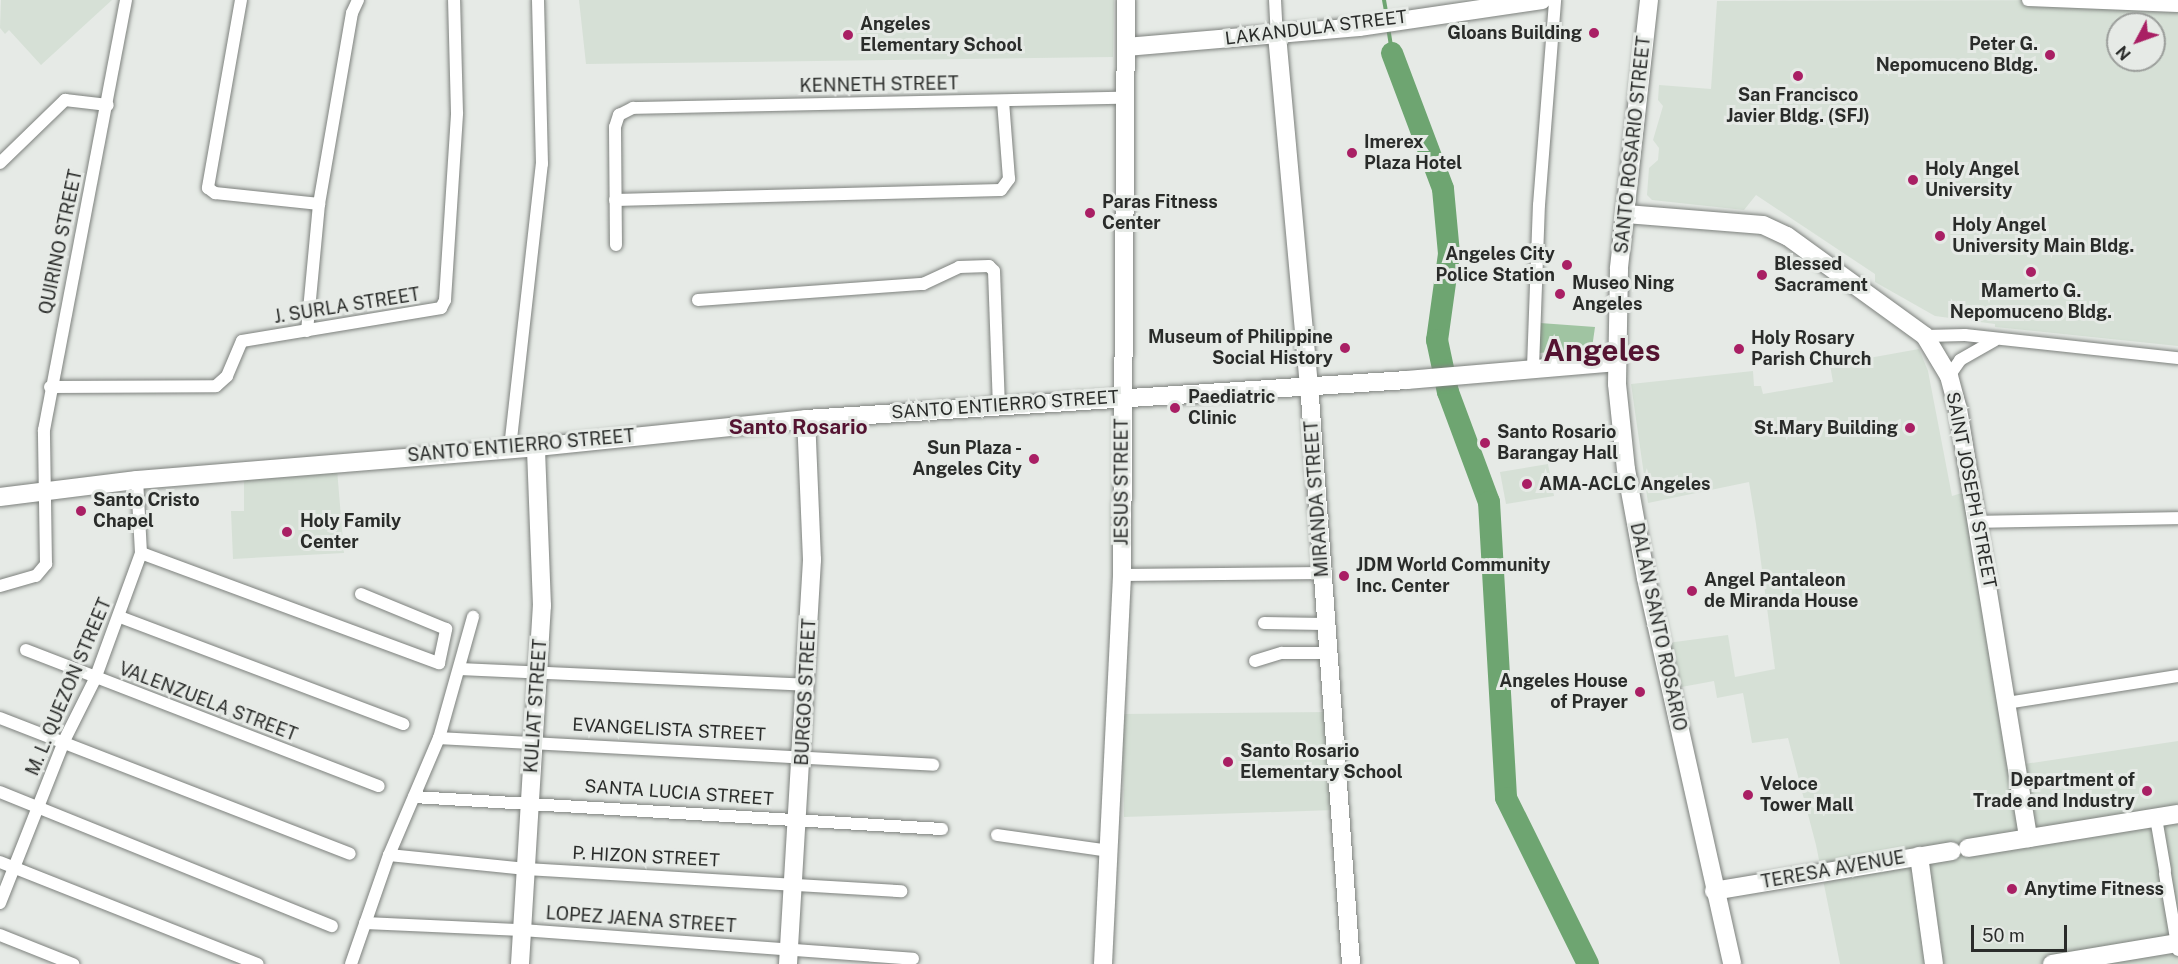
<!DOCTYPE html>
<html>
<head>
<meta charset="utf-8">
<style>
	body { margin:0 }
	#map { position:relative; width:2178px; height:964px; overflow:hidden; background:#e6eae6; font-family:"Public Sans",sans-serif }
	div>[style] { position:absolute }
	.built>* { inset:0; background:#d6e0d6 }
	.green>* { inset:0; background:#a0c4a2 }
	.stream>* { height:4px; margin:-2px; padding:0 2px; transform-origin:2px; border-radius:2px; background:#6ea571 }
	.river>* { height:22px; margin:-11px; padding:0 11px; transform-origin:11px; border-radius:11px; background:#6ea571 }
	.roads { filter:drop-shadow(0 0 2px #7d817d) drop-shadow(0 0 2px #7d817d) }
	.street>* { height:12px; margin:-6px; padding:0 6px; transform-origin:6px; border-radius:6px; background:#fff }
	.secondary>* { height:18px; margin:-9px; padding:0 9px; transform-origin:9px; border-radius:9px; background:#fff }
	.dots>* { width:16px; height:16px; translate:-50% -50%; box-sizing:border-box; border:3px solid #e6eae6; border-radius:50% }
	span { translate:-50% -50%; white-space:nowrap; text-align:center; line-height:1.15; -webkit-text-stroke:6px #e6eae6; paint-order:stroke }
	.poi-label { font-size:18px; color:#2a2c2a; font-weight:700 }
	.left { translate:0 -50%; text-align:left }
	.right { translate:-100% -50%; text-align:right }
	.street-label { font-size:18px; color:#2a2c2a }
	.quarter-label { font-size:21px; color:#541331; font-weight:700 }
	.town-label { font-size:30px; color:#541331; font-weight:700 }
	.north { position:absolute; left:2106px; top:12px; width:60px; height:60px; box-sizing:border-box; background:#e6eae6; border:2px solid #9b9e9b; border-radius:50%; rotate:229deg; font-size:16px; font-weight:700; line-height:24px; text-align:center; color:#2a2c2a }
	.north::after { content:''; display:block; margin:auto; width:21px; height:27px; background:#a91f64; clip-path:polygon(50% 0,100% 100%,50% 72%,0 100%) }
	.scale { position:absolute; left:1971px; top:925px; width:96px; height:27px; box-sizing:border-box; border:3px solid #2a2c2a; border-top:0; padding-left:8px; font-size:18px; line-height:21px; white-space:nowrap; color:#2a2c2a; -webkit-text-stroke:4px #e6eae6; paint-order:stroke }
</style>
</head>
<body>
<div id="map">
	<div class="built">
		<i style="clip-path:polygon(1px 0,112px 0,41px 65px,9px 30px,5px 34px,0 28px)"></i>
		<i style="clip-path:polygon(579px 0,1114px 0,1113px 57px,586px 64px)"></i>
		<i style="clip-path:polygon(evenodd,2149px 0,2149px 12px,2178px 12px,2178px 346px,1995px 327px,1995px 324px,1935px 316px,1875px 282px,1875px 274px,1756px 195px,1744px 210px,1652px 200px,1647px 195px,1649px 168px,1658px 160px,1659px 148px,1653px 140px,1663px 106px,1658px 100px,1659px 85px,1711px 89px,1717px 1px,2149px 0,2118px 24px,2154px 24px,2154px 60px,2118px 60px,2118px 24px)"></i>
		<i style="clip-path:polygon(1919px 349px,1928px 371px,1952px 496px,1968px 491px,2018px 765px,2178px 741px,2178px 964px,1840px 964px,1816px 845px,1788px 738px,1752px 743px,1743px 693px,1717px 698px,1714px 681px,1676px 688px,1667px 643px,1728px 635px,1735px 677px,1775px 669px,1756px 524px,1749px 482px,1648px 503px,1631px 384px,1753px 371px,1754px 386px,1761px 386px,1763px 394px,1833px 382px,1830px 365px)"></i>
		<i style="clip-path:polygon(1548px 464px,1554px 496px,1506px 504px,1500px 472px)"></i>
		<i style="clip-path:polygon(337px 469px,344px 553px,233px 559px,231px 511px,244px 511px,244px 479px)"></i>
		<i style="clip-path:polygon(1331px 712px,1334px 810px,1124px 817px,1122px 714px)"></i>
	</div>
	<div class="green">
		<i style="clip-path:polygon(1540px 323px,1595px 327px,1592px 348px,1539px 353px)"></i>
	</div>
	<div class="stream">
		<i style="left:1384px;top:0;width:17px;rotate:80deg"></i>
		<i style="left:1388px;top:27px;width:26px;rotate:81deg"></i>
	</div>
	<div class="river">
		<i style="left:1392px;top:53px;width:145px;rotate:69.4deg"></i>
		<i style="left:1443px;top:189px;width:65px;rotate:84.7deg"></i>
		<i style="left:1449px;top:254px;width:87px;rotate:97.9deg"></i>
		<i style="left:1437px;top:340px;width:53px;rotate:78.1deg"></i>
		<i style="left:1448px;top:392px;width:117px;rotate:69.6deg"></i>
		<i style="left:1489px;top:502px;width:296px;rotate:86.7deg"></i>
		<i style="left:1506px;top:798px;width:185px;rotate:63.7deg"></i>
	</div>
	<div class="roads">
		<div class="street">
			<i style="left:241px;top:0;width:191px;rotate:100deg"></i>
			<i style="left:208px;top:188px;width:9px;rotate:36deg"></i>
			<i style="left:215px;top:193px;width:105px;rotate:6deg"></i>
			<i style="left:1275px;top:0;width:35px;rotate:87deg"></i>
			<i style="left:2028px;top:0;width:150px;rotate:2.3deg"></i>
			<i style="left:0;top:163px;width:91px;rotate:-44.1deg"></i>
			<i style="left:65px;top:100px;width:43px;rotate:6.6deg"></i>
			<i style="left:615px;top:200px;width:386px;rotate:-1.5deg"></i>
			<i style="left:1001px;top:190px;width:14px;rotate:-54deg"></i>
			<i style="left:1009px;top:179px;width:78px;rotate:-94.4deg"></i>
			<i style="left:616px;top:245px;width:118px;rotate:-90.5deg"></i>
			<i style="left:615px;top:127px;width:13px;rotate:-72deg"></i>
			<i style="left:619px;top:115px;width:16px;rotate:-27deg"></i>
			<i style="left:633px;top:108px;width:492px;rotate:-1.2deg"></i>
			<i style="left:698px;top:300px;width:226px;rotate:-4.1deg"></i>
			<i style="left:923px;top:284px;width:40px;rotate:-25deg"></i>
			<i style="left:959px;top:267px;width:30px;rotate:-2deg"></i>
			<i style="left:989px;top:266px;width:7px;rotate:45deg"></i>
			<i style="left:994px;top:271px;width:137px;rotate:87.9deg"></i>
			<i style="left:307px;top:331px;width:128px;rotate:-84.6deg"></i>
			<i style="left:319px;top:204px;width:194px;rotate:-80.2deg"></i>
			<i style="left:352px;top:13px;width:14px;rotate:-65deg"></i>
			<i style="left:1925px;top:336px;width:40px;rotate:-1.4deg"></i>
			<i style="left:1965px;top:335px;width:214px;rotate:6.2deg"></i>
			<i style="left:1533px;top:367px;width:162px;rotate:-87.9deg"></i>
			<i style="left:1539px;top:205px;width:206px;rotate:-85.5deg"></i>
			<i style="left:1949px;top:376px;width:19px;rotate:-55deg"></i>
			<i style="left:1960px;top:360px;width:40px;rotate:-29.7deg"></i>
			<i style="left:50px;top:387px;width:166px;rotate:-0.3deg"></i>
			<i style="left:216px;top:386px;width:15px;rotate:-42deg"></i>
			<i style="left:227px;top:376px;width:38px;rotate:-67deg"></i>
			<i style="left:242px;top:341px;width:202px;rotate:-9.4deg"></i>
			<i style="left:441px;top:308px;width:9px;rotate:-63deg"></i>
			<i style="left:445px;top:300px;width:187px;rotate:-86.3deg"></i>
			<i style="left:457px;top:113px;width:113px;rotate:-91.5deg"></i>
			<i style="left:510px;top:448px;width:286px;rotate:-83.6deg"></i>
			<i style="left:542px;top:164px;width:164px;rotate:-91.4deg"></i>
			<i style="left:1977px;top:522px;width:201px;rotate:-1.1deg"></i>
			<i style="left:141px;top:553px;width:318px;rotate:20.3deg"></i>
			<i style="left:439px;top:663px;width:35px;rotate:-78deg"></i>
			<i style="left:446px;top:629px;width:92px;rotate:-157.6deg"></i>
			<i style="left:1122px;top:575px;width:201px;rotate:-0.6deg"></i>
			<i style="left:0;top:586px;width:37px;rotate:-16deg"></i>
			<i style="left:36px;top:576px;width:16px;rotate:-50deg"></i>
			<i style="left:46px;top:564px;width:134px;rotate:-90.9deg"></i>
			<i style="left:44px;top:430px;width:438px;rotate:-79.2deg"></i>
			<i style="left:120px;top:617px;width:303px;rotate:20.7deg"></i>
			<i style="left:1264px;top:623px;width:60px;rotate:1deg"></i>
			<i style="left:26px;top:650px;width:378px;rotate:21.1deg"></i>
			<i style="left:1255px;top:661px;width:28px;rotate:-17deg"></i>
			<i style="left:1282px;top:653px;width:45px"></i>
			<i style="left:460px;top:669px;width:346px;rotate:2.6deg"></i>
			<i style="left:2007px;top:703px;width:173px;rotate:-9deg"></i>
			<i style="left:0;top:718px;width:375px;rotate:21.2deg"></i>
			<i style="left:439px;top:738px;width:495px;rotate:3.1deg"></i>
			<i style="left:0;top:792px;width:358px;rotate:22deg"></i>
			<i style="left:414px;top:797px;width:529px;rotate:3.47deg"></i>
			<i style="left:2156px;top:818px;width:53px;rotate:80.2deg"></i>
			<i style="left:997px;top:835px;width:113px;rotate:8.1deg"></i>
			<i style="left:389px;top:855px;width:138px;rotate:5.8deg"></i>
			<i style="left:526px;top:869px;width:376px;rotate:3.4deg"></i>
			<i style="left:0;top:862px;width:277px;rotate:21.6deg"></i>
			<i style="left:2165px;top:874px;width:77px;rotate:80.3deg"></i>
			<i style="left:0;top:903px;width:174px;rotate:-68.4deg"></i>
			<i style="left:64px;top:741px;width:69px;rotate:-63.4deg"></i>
			<i style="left:95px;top:679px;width:134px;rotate:-69.9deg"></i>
			<i style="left:141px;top:553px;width:73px;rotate:-93.1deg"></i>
			<i style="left:365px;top:923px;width:157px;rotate:2.6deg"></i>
			<i style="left:522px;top:930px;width:392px;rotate:4.2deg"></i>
			<i style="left:0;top:935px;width:79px;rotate:21.7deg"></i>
			<i style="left:351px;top:964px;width:115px;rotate:-70.8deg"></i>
			<i style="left:389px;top:855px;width:127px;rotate:-66.9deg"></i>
			<i style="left:439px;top:738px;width:126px;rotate:-74.3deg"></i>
		</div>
		<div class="secondary">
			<i style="left:1649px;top:0;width:271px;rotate:96.4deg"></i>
			<i style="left:1619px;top:269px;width:115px;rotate:91deg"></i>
			<i style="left:1617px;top:384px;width:85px;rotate:84deg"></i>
			<i style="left:1626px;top:469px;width:111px;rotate:79.6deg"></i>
			<i style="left:1646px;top:578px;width:395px;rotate:77.4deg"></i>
			<i style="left:1277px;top:35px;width:364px;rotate:84.8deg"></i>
			<i style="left:1310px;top:397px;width:568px;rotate:85.86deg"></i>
			<i style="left:1126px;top:47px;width:234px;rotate:-4.9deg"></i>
			<i style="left:1359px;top:27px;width:185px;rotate:-8.4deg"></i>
			<i style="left:1626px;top:214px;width:137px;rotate:4.6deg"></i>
			<i style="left:1763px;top:225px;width:26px;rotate:25deg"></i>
			<i style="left:1787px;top:236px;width:170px;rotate:35.9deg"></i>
			<i style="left:1925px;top:336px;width:47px;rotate:59deg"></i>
			<i style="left:1949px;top:376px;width:34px;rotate:75deg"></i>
			<i style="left:1958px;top:409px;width:435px;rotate:80.7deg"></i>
			<i style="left:0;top:497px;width:138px;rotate:-7.1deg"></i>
			<i style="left:137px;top:480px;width:400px;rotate:-4.7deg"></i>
			<i style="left:536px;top:447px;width:271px;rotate:-5.9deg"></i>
			<i style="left:806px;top:419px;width:602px;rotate:-3.71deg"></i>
			<i style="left:1407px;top:380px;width:211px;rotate:-4.9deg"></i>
			<i style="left:1968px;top:848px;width:213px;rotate:-9.2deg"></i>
			<i style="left:1919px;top:856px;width:109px;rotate:82.1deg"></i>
			<i style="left:1714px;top:891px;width:241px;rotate:-9.5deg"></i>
			<i style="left:520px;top:964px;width:359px;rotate:-86.5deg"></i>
			<i style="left:542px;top:606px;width:159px;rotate:-92.2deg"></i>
			<i style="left:788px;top:964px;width:405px;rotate:-86.6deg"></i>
			<i style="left:812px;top:560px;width:141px;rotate:-92.4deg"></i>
			<i style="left:1103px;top:964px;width:389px;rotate:-87.2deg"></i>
			<i style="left:1122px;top:575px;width:575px;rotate:-89.6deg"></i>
			<i style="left:2052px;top:964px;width:128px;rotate:-9.5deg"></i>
		</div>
	</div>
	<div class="dots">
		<i style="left:1594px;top:33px;background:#a91f64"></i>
		<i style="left:848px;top:35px;background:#a91f64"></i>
		<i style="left:2050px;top:55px;background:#a91f64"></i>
		<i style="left:1798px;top:76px;background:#a91f64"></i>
		<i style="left:1352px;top:153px;background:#a91f64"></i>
		<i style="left:1913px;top:180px;background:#a91f64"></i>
		<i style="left:1090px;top:213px;background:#a91f64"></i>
		<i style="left:1940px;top:236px;background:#a91f64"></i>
		<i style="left:1567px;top:265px;background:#a91f64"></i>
		<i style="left:2031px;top:272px;background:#a91f64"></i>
		<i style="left:1762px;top:275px;background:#a91f64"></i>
		<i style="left:1560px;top:294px;background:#a91f64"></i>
		<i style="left:1345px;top:348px;background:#a91f64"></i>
		<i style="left:1739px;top:349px;background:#a91f64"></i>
		<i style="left:1175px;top:408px;background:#a91f64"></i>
		<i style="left:1910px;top:428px;background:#a91f64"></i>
		<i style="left:1485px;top:443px;background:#a91f64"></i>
		<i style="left:1034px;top:459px;background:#a91f64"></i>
		<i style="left:1527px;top:484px;background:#a91f64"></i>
		<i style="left:81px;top:511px;background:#a91f64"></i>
		<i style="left:287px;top:532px;background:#a91f64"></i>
		<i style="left:1344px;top:576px;background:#a91f64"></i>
		<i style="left:1692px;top:591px;background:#a91f64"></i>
		<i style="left:1640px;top:692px;background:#a91f64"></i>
		<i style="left:1228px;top:762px;background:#a91f64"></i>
		<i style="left:2147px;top:791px;background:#a91f64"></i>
		<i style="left:1748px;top:795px;background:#a91f64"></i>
		<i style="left:2012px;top:889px;background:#a91f64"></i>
	</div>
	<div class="poi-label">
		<span class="left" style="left:860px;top:35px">Angeles<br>Elementary School</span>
		<span class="right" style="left:1582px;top:33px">Gloans Building</span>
		<span class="right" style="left:2038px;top:55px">Peter G.<br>Nepomuceno Bldg.</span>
		<span style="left:1798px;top:106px">San Francisco<br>Javier Bldg. (SFJ)</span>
		<span class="left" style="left:1364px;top:153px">Imerex<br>Plaza Hotel</span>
		<span class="left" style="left:1925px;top:180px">Holy Angel<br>University</span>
		<span class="left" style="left:1102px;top:213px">Paras Fitness<br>Center</span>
		<span class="left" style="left:1952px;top:236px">Holy Angel<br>University Main Bldg.</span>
		<span class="right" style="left:1555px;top:265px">Angeles City<br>Police Station</span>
		<span class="left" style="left:1774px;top:275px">Blessed<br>Sacrament</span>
		<span class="left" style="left:1572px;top:294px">Museo Ning<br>Angeles</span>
		<span style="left:2031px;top:302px">Mamerto G.<br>Nepomuceno Bldg.</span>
		<span class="right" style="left:1333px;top:348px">Museum of Philippine<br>Social History</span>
		<span class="left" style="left:1751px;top:349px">Holy Rosary<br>Parish Church</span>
		<span class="left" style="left:1188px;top:408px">Paediatric<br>Clinic</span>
		<span class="right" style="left:1898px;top:428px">St.Mary Building</span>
		<span class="left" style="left:1497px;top:443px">Santo Rosario<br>Barangay Hall</span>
		<span class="right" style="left:1022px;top:459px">Sun Plaza -<br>Angeles City</span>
		<span class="left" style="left:1539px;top:484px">AMA-ACLC Angeles</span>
		<span class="left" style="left:93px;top:511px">Santo Cristo<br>Chapel</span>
		<span class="left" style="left:300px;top:532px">Holy Family<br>Center</span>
		<span class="left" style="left:1356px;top:576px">JDM World Community<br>Inc. Center</span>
		<span class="left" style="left:1704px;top:591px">Angel Pantaleon<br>de Miranda House</span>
		<span class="right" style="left:1628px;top:692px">Angeles House<br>of Prayer</span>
		<span class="left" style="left:1240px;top:762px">Santo Rosario<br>Elementary School</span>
		<span class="right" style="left:2135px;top:791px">Department of<br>Trade and Industry</span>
		<span class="left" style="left:1760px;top:795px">Veloce<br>Tower Mall</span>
		<span class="left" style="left:2024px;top:889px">Anytime Fitness</span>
	</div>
	<div class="street-label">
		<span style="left:1316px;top:28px;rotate:-7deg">LAKANDULA STREET</span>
		<span style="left:879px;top:85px;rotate:-1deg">KENNETH STREET</span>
		<span style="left:1633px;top:145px;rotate:-84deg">SANTO ROSARIO STREET</span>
		<span style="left:61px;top:242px;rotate:-78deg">QUIRINO STREET</span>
		<span style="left:347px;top:306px;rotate:-9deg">J. SURLA STREET</span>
		<span style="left:1005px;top:405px;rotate:-4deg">SANTO ENTIERRO STREET</span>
		<span style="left:521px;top:446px;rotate:-5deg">SANTO ENTIERRO STREET</span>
		<span style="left:1122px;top:482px;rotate:-90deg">JESUS STREET</span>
		<span style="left:1971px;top:490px;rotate:79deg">SAINT JOSEPH STREET</span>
		<span style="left:1317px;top:499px;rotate:-94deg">MIRANDA STREET</span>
		<span style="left:1658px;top:627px;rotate:78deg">DALAN SANTO ROSARIO</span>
		<span style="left:69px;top:687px;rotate:-67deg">M. L. QUEZON STREET</span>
		<span style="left:806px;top:692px;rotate:-87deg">BURGOS STREET</span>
		<span style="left:208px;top:702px;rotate:21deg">VALENZUELA STREET</span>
		<span style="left:536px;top:706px;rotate:-86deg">KULIAT STREET</span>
		<span style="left:669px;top:730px;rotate:3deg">EVANGELISTA STREET</span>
		<span style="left:679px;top:793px;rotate:4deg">SANTA LUCIA STREET</span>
		<span style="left:646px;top:857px;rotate:3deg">P. HIZON STREET</span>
		<span style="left:1833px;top:870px;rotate:-10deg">TERESA AVENUE</span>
		<span style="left:641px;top:920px;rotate:4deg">LOPEZ JAENA STREET</span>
	</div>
	<div class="quarter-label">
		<span style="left:798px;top:427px">Santo Rosario</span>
	</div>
	<div class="town-label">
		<span style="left:1602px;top:350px">Angeles</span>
	</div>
	<div class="north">N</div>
	<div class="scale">50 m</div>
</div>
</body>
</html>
